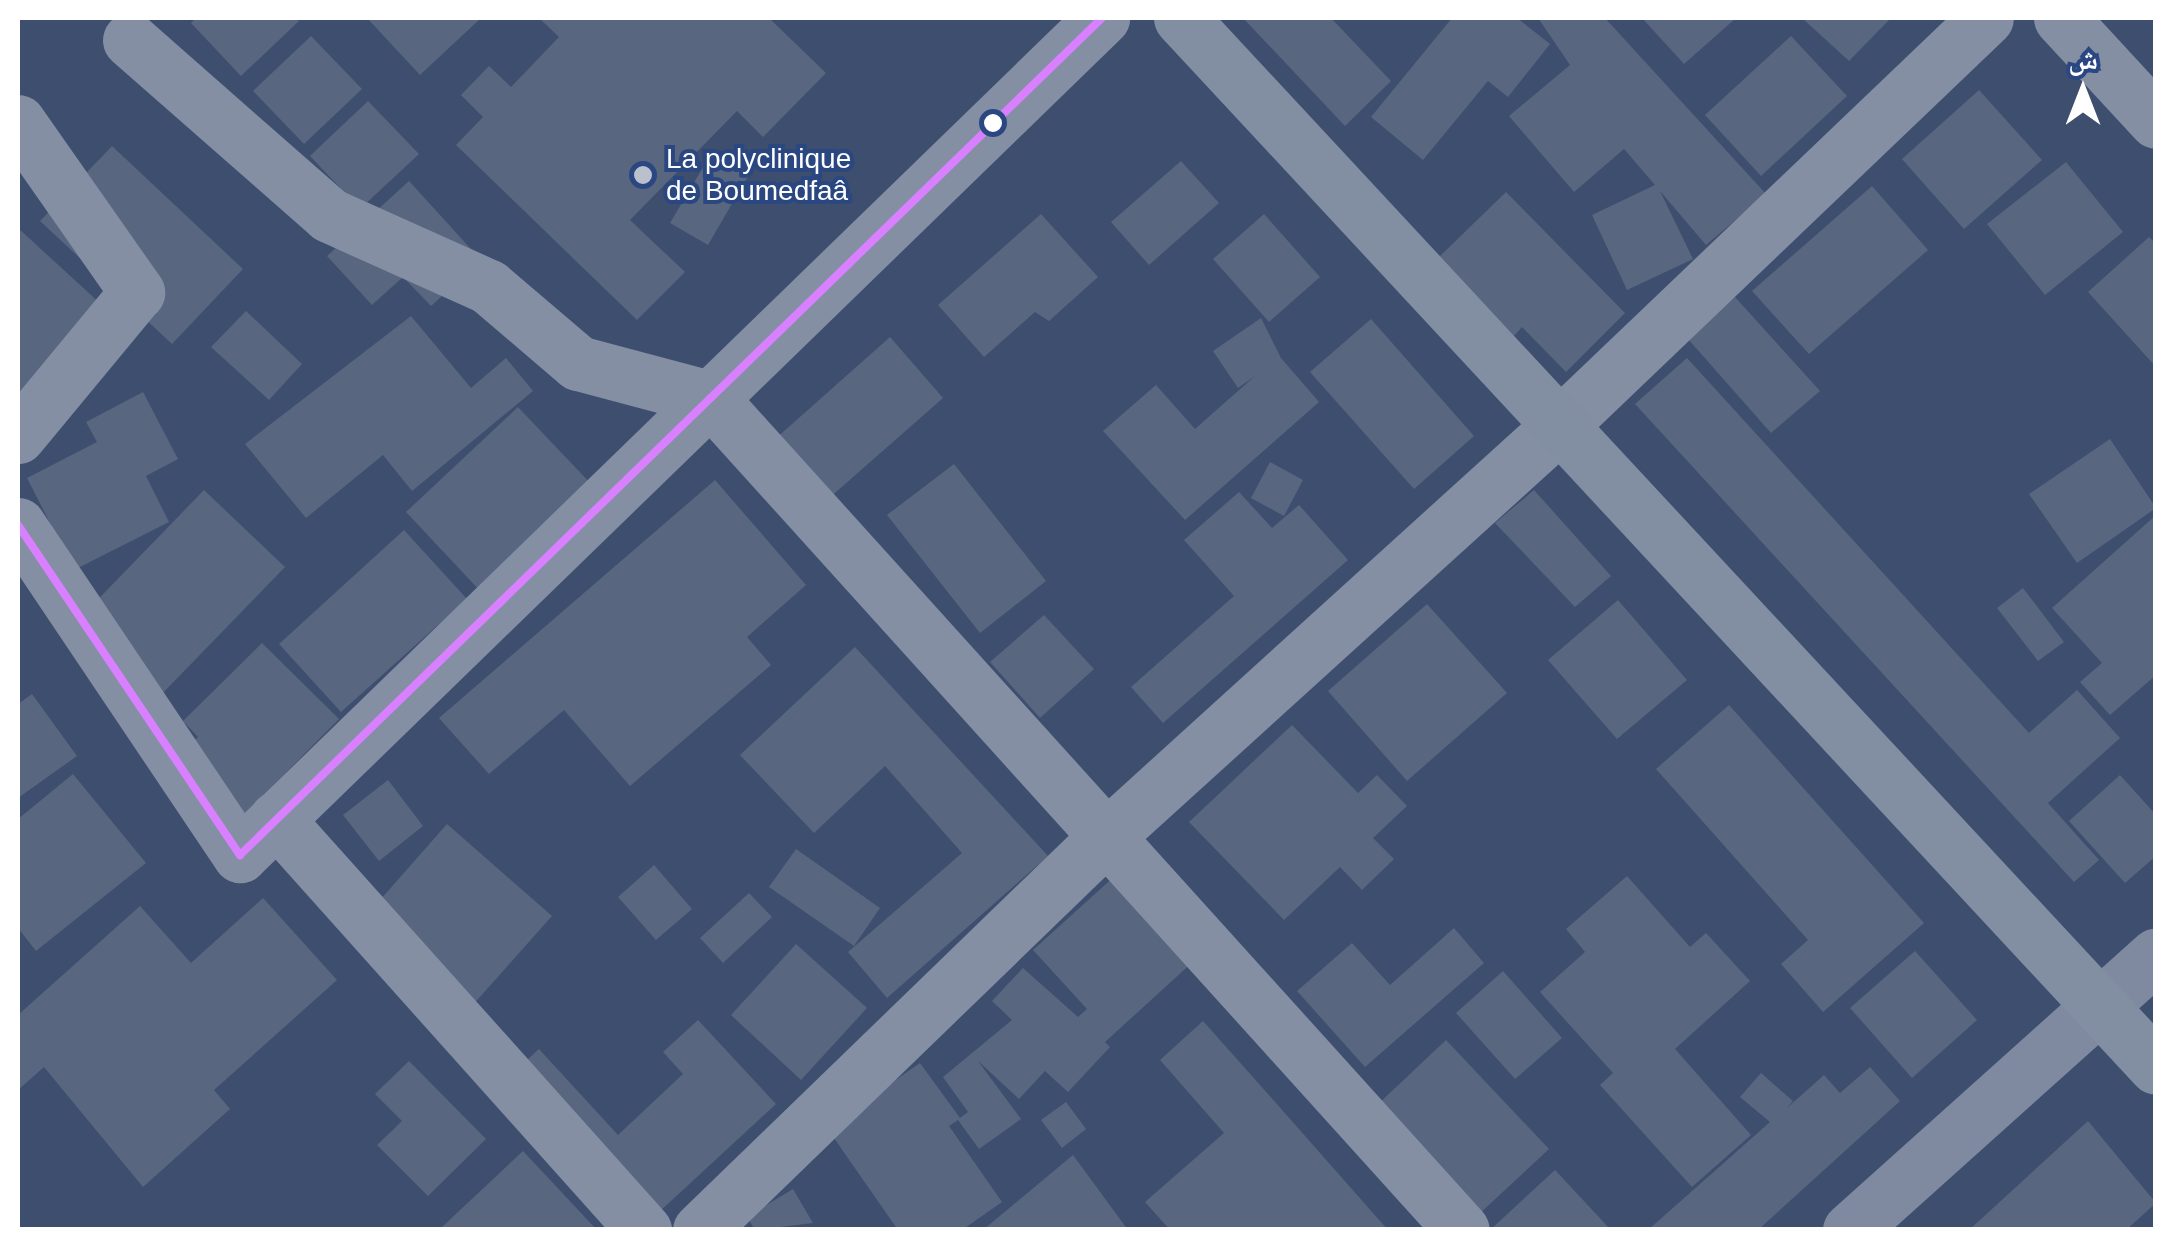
<!DOCTYPE html>
<html>
<head>
<meta charset="utf-8">
<style>
	body { margin:0 }
	#map { position:relative; width:2173px; height:1247px; overflow:hidden; background:#3e4e6e; font-family:Arial,"Noto Naskh Arabic",sans-serif }
	div>[style] { position:absolute }
	.building>* { inset:0; background:#596680 }
	.street>* { height:55px; margin:-27.5px; padding:0 27.5px; transform-origin:27.5px; border-radius:27.5px; background:#848fa4 }
	.secondary>* { height:55px; margin:-27.5px; padding:0 27.5px; transform-origin:27.5px; border-radius:27.5px; background:#7f8aa1 }
	.primary>* { height:55px; margin:-27.5px; padding:0 27.5px; transform-origin:27.5px; border-radius:27.5px; background:#828ea2 }
	.bus-1>* { height:8px; margin:-4px; padding:0 4px; transform-origin:4px; border-radius:4px; background:#d880ff }
	.dots>* { width:28px; height:28px; translate:-50% -50%; box-sizing:border-box; border:5px solid #2a4782; border-radius:50% }
	span { translate:-50% -50%; white-space:nowrap; text-align:center; line-height:1.15; -webkit-text-stroke:8px #2a4782; paint-order:stroke }
	.poi-label { font-size:28px; color:#fff }
	.left { translate:0 -50%; text-align:left }
	.frame { position:absolute; inset:0; border:20px solid #fff; pointer-events:none }
	.north { position:absolute; left:2033px; top:40px; width:100px; height:100px; -webkit-text-stroke:8px #2a4782; paint-order:stroke; rotate:0deg; font-size:28px; font-weight:700; line-height:40px; text-align:center; color:#fff }
	.north::after { content:''; display:block; margin:auto; width:35px; height:45px; background:#fff; clip-path:polygon(50% 0,100% 100%,50% 72%,0 100%) }
</style>
</head>
<body>
<div id="map">
	<div class="building">
		<i style="clip-path:polygon(196px 18px,296px 18px,299px 21px,241px 76px,191px 23px)"></i>
		<i style="clip-path:polygon(367px 18px,481px 18px,420px 75px)"></i>
		<i style="clip-path:polygon(539px 18px,769px 18px,826px 73px,763px 137px,737px 111px,630px 220px,685px 272px,637px 320px,456px 145px,483px 117px,461px 95px,489px 66px,511px 87px,559px 37px)"></i>
		<i style="clip-path:polygon(1243px 18px,1331px 18px,1391px 81px,1345px 126px)"></i>
		<i style="clip-path:polygon(1452px 18px,1517px 18px,1550px 44px,1508px 97px,1488px 81px,1423px 160px,1371px 117px)"></i>
		<i style="clip-path:polygon(1538px 18px,1605px 18px,1766px 194px,1706px 245px,1660px 191px,1693px 259px,1627px 290px,1592px 215px,1655px 185px,1624px 149px,1574px 192px,1509px 116px,1570px 65px)"></i>
		<i style="clip-path:polygon(1642px 18px,1736px 18px,1684px 64px)"></i>
		<i style="clip-path:polygon(1802px 18px,1891px 18px,1849px 61px)"></i>
		<i style="clip-path:polygon(311px 36px,362px 89px,304px 144px,253px 91px)"></i>
		<i style="clip-path:polygon(1791px 36px,1847px 96px,1761px 176px,1705px 115px)"></i>
		<i style="clip-path:polygon(1979px 90px,2042px 160px,1964px 229px,1902px 159px)"></i>
		<i style="clip-path:polygon(368px 101px,419px 154px,360px 209px,310px 156px)"></i>
		<i style="clip-path:polygon(112px 146px,243px 269px,172px 344px,40px 221px)"></i>
		<i style="clip-path:polygon(714px 149px,751px 171px,708px 245px,670px 223px)"></i>
		<i style="clip-path:polygon(1181px 161px,1219px 203px,1149px 265px,1111px 222px)"></i>
		<i style="clip-path:polygon(2066px 162px,2123px 232px,2045px 295px,1987px 224px)"></i>
		<i style="clip-path:polygon(409px 181px,481px 260px,431px 306px,403px 277px,372px 305px,327px 256px)"></i>
		<i style="clip-path:polygon(1872px 186px,1928px 250px,1809px 354px,1752px 291px)"></i>
		<i style="clip-path:polygon(1506px 192px,1625px 313px,1566px 372px,1522px 327px,1514px 336px,1438px 258px)"></i>
		<i style="clip-path:polygon(1041px 214px,1098px 277px,1049px 321px,1035px 312px,984px 357px,938px 305px)"></i>
		<i style="clip-path:polygon(1264px 214px,1320px 277px,1269px 322px,1213px 259px)"></i>
		<i style="clip-path:polygon(18px 228px,103px 306px,18px 399px)"></i>
		<i style="clip-path:polygon(2149px 237px,2156px 244px,2156px 367px,2088px 292px)"></i>
		<i style="clip-path:polygon(1735px 297px,1820px 391px,1771px 433px,1688px 339px)"></i>
		<i style="clip-path:polygon(246px 311px,302px 364px,269px 400px,211px 347px)"></i>
		<i style="clip-path:polygon(411px 316px,471px 388px,506px 358px,533px 391px,412px 491px,383px 455px,306px 518px,245px 444px)"></i>
		<i style="clip-path:polygon(1261px 318px,1281px 358px,1319px 402px,1185px 520px,1103px 431px,1156px 385px,1195px 429px,1255px 376px,1238px 388px,1213px 351px)"></i>
		<i style="clip-path:polygon(1371px 319px,1474px 436px,1414px 489px,1310px 372px)"></i>
		<i style="clip-path:polygon(890px 337px,943px 398px,827px 500px,774px 440px)"></i>
		<i style="clip-path:polygon(1687px 358px,2029px 733px,2077px 690px,2120px 738px,2048px 803px,2099px 860px,2074px 882px,1635px 404px)"></i>
		<i style="clip-path:polygon(143px 392px,178px 459px,146px 476px,169px 522px,74px 570px,27px 478px,97px 442px,86px 422px)"></i>
		<i style="clip-path:polygon(518px 407px,594px 487px,482px 593px,406px 512px)"></i>
		<i style="clip-path:polygon(2110px 439px,2156px 508px,2077px 563px,2029px 494px)"></i>
		<i style="clip-path:polygon(1270px 462px,1303px 480px,1284px 516px,1251px 498px)"></i>
		<i style="clip-path:polygon(954px 464px,1046px 581px,980px 633px,887px 515px)"></i>
		<i style="clip-path:polygon(715px 480px,806px 585px,747px 637px,771px 665px,630px 786px,564px 710px,489px 774px,439px 718px)"></i>
		<i style="clip-path:polygon(204px 490px,285px 567px,158px 698px,78px 620px)"></i>
		<i style="clip-path:polygon(1534px 490px,1611px 576px,1575px 607px,1495px 523px)"></i>
		<i style="clip-path:polygon(1239px 492px,1272px 528px,1299px 505px,1348px 560px,1163px 723px,1131px 687px,1234px 596px,1184px 540px)"></i>
		<i style="clip-path:polygon(2156px 515px,2156px 675px,2110px 715px,2080px 682px,2102px 663px,2052px 608px)"></i>
		<i style="clip-path:polygon(404px 530px,467px 599px,341px 712px,279px 644px)"></i>
		<i style="clip-path:polygon(2023px 588px,2064px 642px,2038px 661px,1997px 608px)"></i>
		<i style="clip-path:polygon(1618px 600px,1687px 680px,1617px 739px,1548px 660px)"></i>
		<i style="clip-path:polygon(1427px 604px,1507px 693px,1407px 781px,1328px 691px)"></i>
		<i style="clip-path:polygon(1044px 615px,1094px 669px,1040px 718px,990px 662px)"></i>
		<i style="clip-path:polygon(262px 643px,339px 719px,238px 821px,175px 759px,198px 737px,183px 721px)"></i>
		<i style="clip-path:polygon(855px 647px,1048px 856px,887px 998px,848px 952px,962px 853px,885px 766px,814px 833px,740px 755px)"></i>
		<i style="clip-path:polygon(32px 694px,77px 756px,18px 798px,18px 704px)"></i>
		<i style="clip-path:polygon(1729px 705px,1924px 923px,1823px 1012px,1781px 964px,1808px 940px,1656px 769px)"></i>
		<i style="clip-path:polygon(1292px 725px,1358px 793px,1377px 775px,1407px 806px,1373px 838px,1394px 859px,1362px 890px,1340px 867px,1284px 920px,1189px 822px)"></i>
		<i style="clip-path:polygon(73px 774px,146px 863px,36px 951px,18px 928px,18px 819px)"></i>
		<i style="clip-path:polygon(2120px 775px,2156px 815px,2156px 856px,2125px 883px,2069px 821px)"></i>
		<i style="clip-path:polygon(388px 780px,423px 826px,379px 861px,343px 815px)"></i>
		<i style="clip-path:polygon(447px 824px,552px 916px,463px 1016px,358px 925px)"></i>
		<i style="clip-path:polygon(796px 849px,880px 908px,854px 946px,769px 887px)"></i>
		<i style="clip-path:polygon(654px 865px,692px 909px,656px 940px,618px 897px)"></i>
		<i style="clip-path:polygon(1117px 874px,1196px 959px,1105px 1042px,1110px 1047px,1068px 1092px,1045px 1071px,1019px 1099px,978px 1061px,1021px 1119px,979px 1149px,958px 1120px,949px 1126px,1002px 1202px,962px 1230px,898px 1230px,827px 1128px,920px 1063px,960px 1118px,968px 1112px,943px 1077px,1012px 1020px,992px 1001px,1023px 968px,1078px 1017px,1087px 1009px,1033px 950px)"></i>
		<i style="clip-path:polygon(1627px 876px,1690px 947px,1706px 933px,1750px 981px,1675px 1049px,1751px 1135px,1692px 1187px,1600px 1085px,1613px 1073px,1540px 992px,1585px 952px,1566px 929px)"></i>
		<i style="clip-path:polygon(749px 893px,772px 917px,723px 963px,700px 938px)"></i>
		<i style="clip-path:polygon(263px 898px,337px 980px,214px 1090px,230px 1109px,143px 1187px,44px 1067px,18px 1090px,18px 1015px,140px 906px,191px 963px)"></i>
		<i style="clip-path:polygon(1454px 928px,1484px 963px,1365px 1067px,1297px 991px,1352px 943px,1390px 985px)"></i>
		<i style="clip-path:polygon(796px 944px,867px 1008px,801px 1080px,731px 1015px)"></i>
		<i style="clip-path:polygon(1915px 951px,1977px 1020px,1912px 1078px,1850px 1008px)"></i>
		<i style="clip-path:polygon(1503px 971px,1562px 1038px,1515px 1079px,1456px 1013px)"></i>
		<i style="clip-path:polygon(698px 1020px,776px 1104px,645px 1225px,507px 1078px,539px 1049px,618px 1135px,683px 1074px,663px 1052px)"></i>
		<i style="clip-path:polygon(1203px 1021px,1268px 1094px,1388px 1230px,1170px 1230px,1145px 1202px,1224px 1133px,1160px 1060px)"></i>
		<i style="clip-path:polygon(1446px 1040px,1549px 1149px,1477px 1216px,1375px 1107px)"></i>
		<i style="clip-path:polygon(409px 1061px,486px 1139px,428px 1196px,377px 1145px,402px 1121px,375px 1094px)"></i>
		<i style="clip-path:polygon(1870px 1067px,1900px 1101px,1758px 1230px,1648px 1230px,1770px 1122px,1740px 1097px,1761px 1073px,1793px 1101px,1787px 1108px,1824px 1075px,1840px 1093px)"></i>
		<i style="clip-path:polygon(1066px 1102px,1086px 1129px,1062px 1148px,1041px 1120px)"></i>
		<i style="clip-path:polygon(2088px 1121px,2156px 1203px,2126px 1230px,1969px 1230px)"></i>
		<i style="clip-path:polygon(523px 1151px,597px 1230px,444px 1230px,442px 1227px)"></i>
		<i style="clip-path:polygon(1073px 1155px,1128px 1230px,983px 1230px)"></i>
		<i style="clip-path:polygon(1555px 1170px,1611px 1230px,1490px 1230px)"></i>
		<i style="clip-path:polygon(793px 1189px,813px 1223px,755px 1230px,747px 1217px)"></i>
	</div>
	<div class="street">
		<i style="left:2061px;top:18px;width:140px;rotate:47.3deg"></i>
		<i style="left:130px;top:40px;width:265px;rotate:41.3deg"></i>
		<i style="left:329px;top:215px;width:175px;rotate:24.2deg"></i>
		<i style="left:489px;top:287px;width:117px;rotate:40.5deg"></i>
		<i style="left:578px;top:363px;width:137px;rotate:14.9deg"></i>
		<i style="left:710px;top:398px;width:1121px;rotate:47.89deg"></i>
		<i style="left:18px;top:122px;width:208px;rotate:55deg"></i>
		<i style="left:137px;top:292px;width:187px;rotate:129.6deg"></i>
		<i style="left:18px;top:525px;width:398px;rotate:56.1deg"></i>
		<i style="left:240px;top:855px;width:1202px;rotate:-44.16deg"></i>
		<i style="left:276px;top:819px;width:552px;rotate:48.16deg"></i>
		<i style="left:700px;top:1230px;width:564px;rotate:-44.07deg"></i>
		<i style="left:1105px;top:838px;width:614px;rotate:-42.23deg"></i>
		<i style="left:1560px;top:425px;width:589px;rotate:-43.69deg"></i>
	</div>
	<div class="secondary">
		<i style="left:1850px;top:1230px;width:411px;rotate:-41.9deg"></i>
	</div>
	<div class="primary">
		<i style="left:1181px;top:18px;width:1432px;rotate:47.09deg"></i>
	</div>
	<div class="bus-1">
		<i style="left:18px;top:525px;width:398px;rotate:56.1deg"></i>
		<i style="left:240px;top:855px;width:1202px;rotate:-44.16deg"></i>
	</div>
	<div class="dots">
		<i style="left:993px;top:123px;background:#fff"></i>
		<i style="left:643px;top:175px;background:#bbc1cc"></i>
	</div>
	<div class="poi-label">
		<span class="left" style="left:666px;top:175px">La polyclinique<br>de Boumedfaâ</span>
	</div>
	<div class="frame"></div>
	<div class="north">ش</div>
</div>
</body>
</html>
